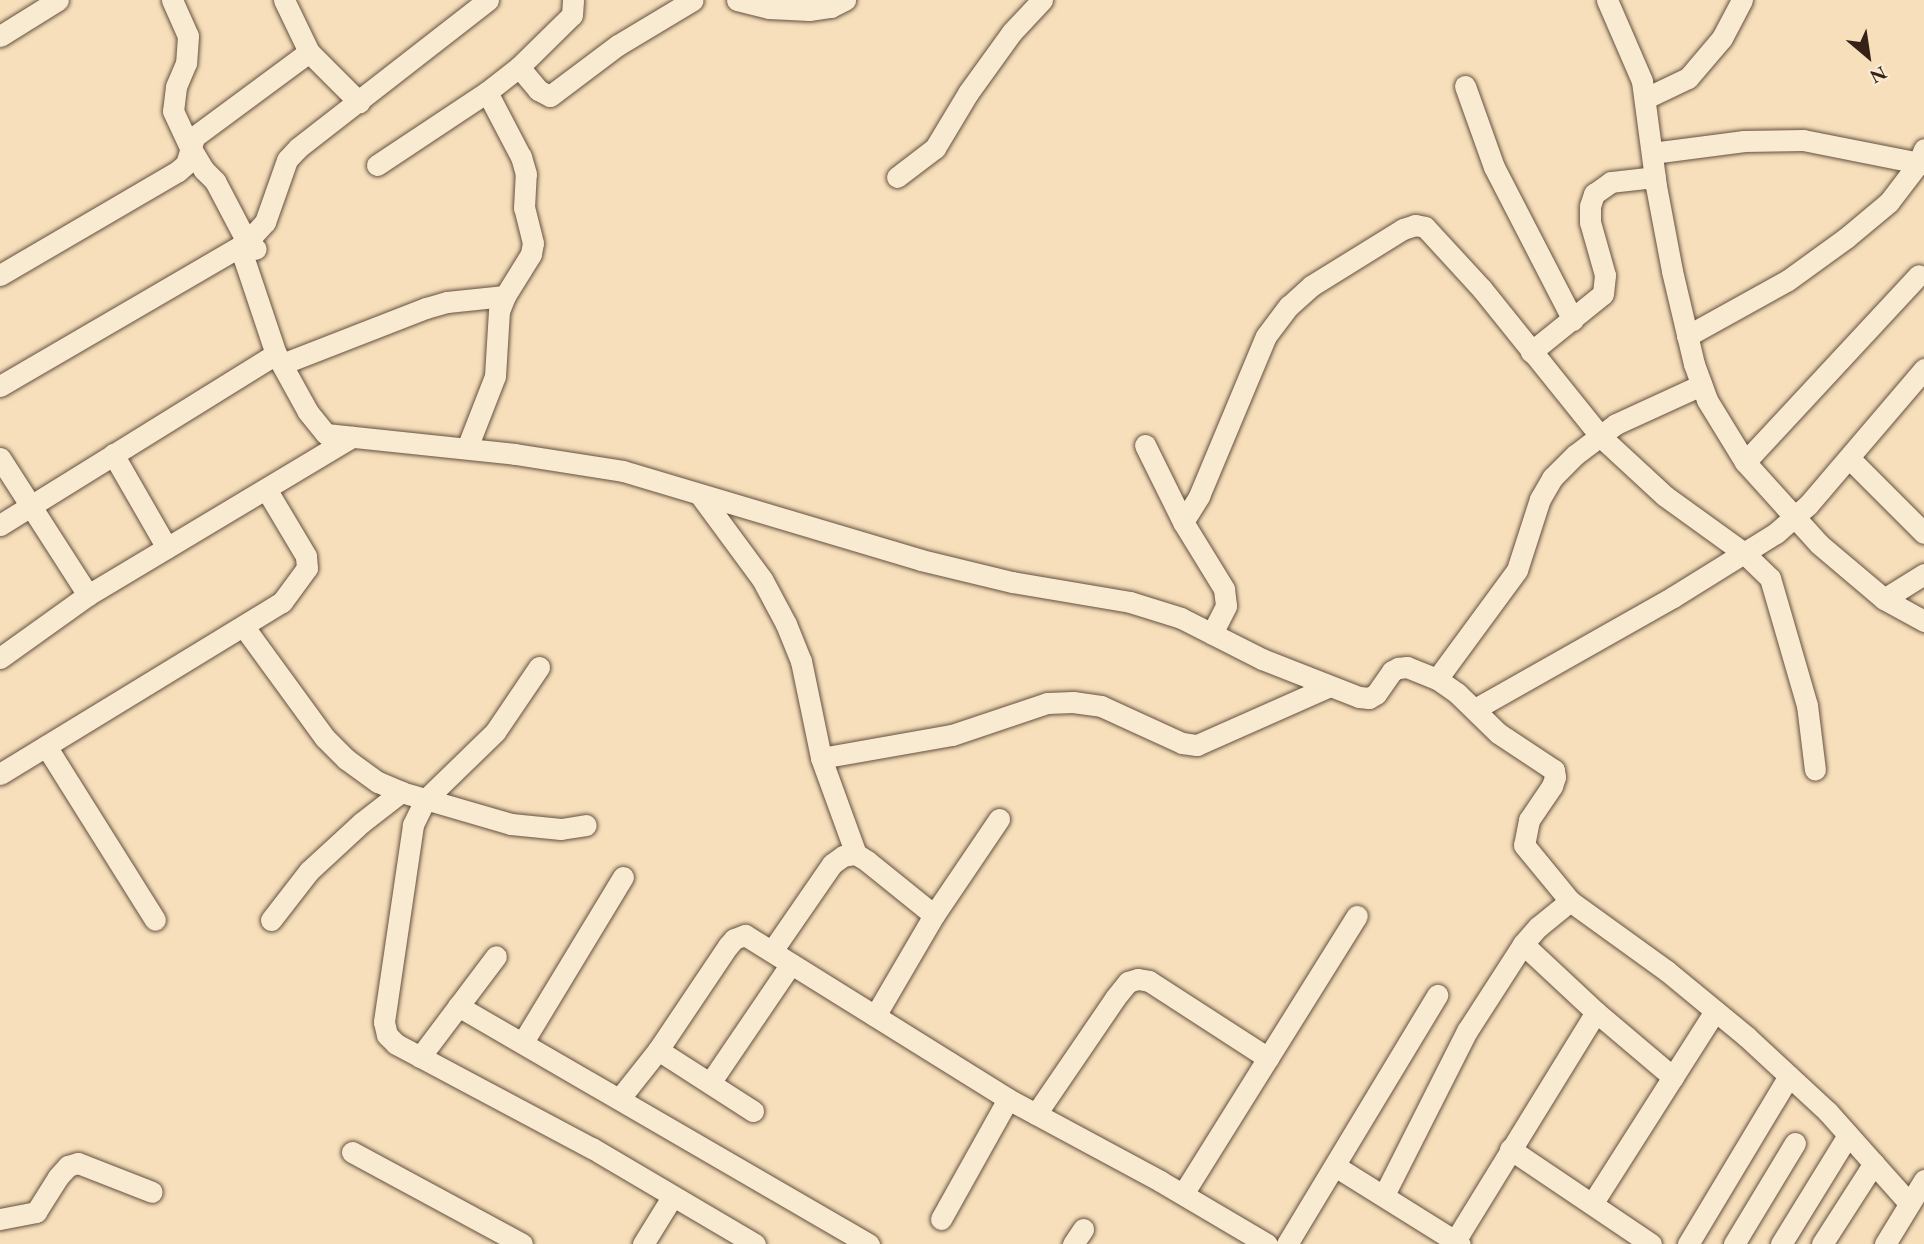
<!DOCTYPE html>
<html>
<head>
<meta charset="utf-8">
<style>
	body { margin:0 }
	#map { position:relative; width:1924px; height:1244px; overflow:hidden; background:#f6dfba; font-family:"EB Garamond",serif }
	div>[style] { position:absolute }
	.roads { filter:drop-shadow(0 0 2px #655040) drop-shadow(0 0 2px #655040) }
	.minor>* { height:21px; margin:-10.5px; padding:0 10.5px; transform-origin:10.5px; border-radius:10.5px; background:#f9ead2 }
	span { translate:-50% -50%; white-space:nowrap; text-align:center; line-height:1.15; -webkit-text-stroke:5px #f9ead2; paint-order:stroke }
	.north { position:absolute; left:1833px; top:21px; width:70px; height:70px; -webkit-text-stroke:5px #f9ead2; paint-order:stroke; rotate:151deg; font-size:19px; font-weight:700; line-height:28px; text-align:center; color:#352118 }
	.north::after { content:''; display:block; margin:auto; width:24px; height:32px; background:#352118; clip-path:polygon(50% 0,100% 100%,50% 72%,0 100%) }
</style>
</head>
<body>
<div id="map">
	<div class="roads">
		<div class="minor">
			<i style="left:172px;top:0;width:39px;rotate:66deg"></i>
			<i style="left:188px;top:36px;width:27px;rotate:94deg"></i>
			<i style="left:186px;top:63px;width:26px;rotate:113deg"></i>
			<i style="left:176px;top:87px;width:24px;rotate:97deg"></i>
			<i style="left:173px;top:111px;width:40px;rotate:65deg"></i>
			<i style="left:190px;top:147px;width:27px;rotate:59deg"></i>
			<i style="left:204px;top:170px;width:16px;rotate:45deg"></i>
			<i style="left:215px;top:181px;width:69px;rotate:62.3deg"></i>
			<i style="left:247px;top:242px;width:11px;rotate:38deg"></i>
			<i style="left:284px;top:0;width:58px;rotate:64.3deg"></i>
			<i style="left:309px;top:52px;width:71px;rotate:45deg"></i>
			<i style="left:488px;top:0;width:241px;rotate:142.1deg"></i>
			<i style="left:298px;top:148px;width:16px;rotate:133deg"></i>
			<i style="left:287px;top:160px;width:66px;rotate:109.5deg"></i>
			<i style="left:265px;top:222px;width:27px;rotate:132deg"></i>
			<i style="left:247px;top:242px;width:17px;rotate:100deg"></i>
			<i style="left:244px;top:259px;width:100px;rotate:71.4deg"></i>
			<i style="left:276px;top:354px;width:66px;rotate:61.1deg"></i>
			<i style="left:308px;top:412px;width:28px;rotate:51deg"></i>
			<i style="left:326px;top:434px;width:190px;rotate:6deg"></i>
			<i style="left:515px;top:454px;width:109px;rotate:8.9deg"></i>
			<i style="left:623px;top:471px;width:311px;rotate:16.6deg"></i>
			<i style="left:921px;top:560px;width:94px;rotate:13.6deg"></i>
			<i style="left:1012px;top:582px;width:120px;rotate:9.6deg"></i>
			<i style="left:1130px;top:602px;width:53px;rotate:17.4deg"></i>
			<i style="left:1181px;top:618px;width:91px;rotate:26.8deg"></i>
			<i style="left:1262px;top:659px;width:104px;rotate:21.4deg"></i>
			<i style="left:1359px;top:697px;width:10px;rotate:6deg"></i>
			<i style="left:1369px;top:698px;width:8px;rotate:-30deg"></i>
			<i style="left:1376px;top:694px;width:28px;rotate:-55deg"></i>
			<i style="left:1392px;top:671px;width:7px;rotate:-27deg"></i>
			<i style="left:1398px;top:668px;width:9px;rotate:-6deg"></i>
			<i style="left:1407px;top:667px;width:32px;rotate:22deg"></i>
			<i style="left:1437px;top:679px;width:24px;rotate:35deg"></i>
			<i style="left:1457px;top:693px;width:57px;rotate:44.3deg"></i>
			<i style="left:1498px;top:733px;width:67px;rotate:33.5deg"></i>
			<i style="left:1554px;top:770px;width:7px;rotate:82deg"></i>
			<i style="left:1555px;top:777px;width:9px;rotate:108deg"></i>
			<i style="left:1552px;top:786px;width:41px;rotate:124.1deg"></i>
			<i style="left:1529px;top:820px;width:25px;rotate:101deg"></i>
			<i style="left:1524px;top:845px;width:72px;rotate:50.6deg"></i>
			<i style="left:1570px;top:901px;width:120px;rotate:35.8deg"></i>
			<i style="left:1667px;top:971px;width:104px;rotate:39.5deg"></i>
			<i style="left:1747px;top:1037px;width:110px;rotate:42.8deg"></i>
			<i style="left:1828px;top:1112px;width:122px;rotate:48.3deg"></i>
			<i style="left:737px;top:0;width:33px;rotate:14deg"></i>
			<i style="left:769px;top:8px;width:40px;rotate:2.9deg"></i>
			<i style="left:809px;top:10px;width:22px;rotate:-8deg"></i>
			<i style="left:831px;top:7px;width:16px;rotate:-27deg"></i>
			<i style="left:1607px;top:0;width:88px;rotate:66.6deg"></i>
			<i style="left:1642px;top:81px;width:106px;rotate:82.4deg"></i>
			<i style="left:1656px;top:186px;width:86px;rotate:79.3deg"></i>
			<i style="left:1672px;top:271px;width:96px;rotate:76.7deg"></i>
			<i style="left:1694px;top:364px;width:38px;rotate:70deg"></i>
			<i style="left:1707px;top:400px;width:73px;rotate:58.5deg"></i>
			<i style="left:1745px;top:462px;width:110px;rotate:47.9deg"></i>
			<i style="left:1819px;top:544px;width:85px;rotate:40.2deg"></i>
			<i style="left:1884px;top:599px;width:46px;rotate:28.8deg"></i>
			<i style="left:0;top:36px;width:68px;rotate:-31.8deg"></i>
			<i style="left:519px;top:67px;width:30px;rotate:50deg"></i>
			<i style="left:538px;top:90px;width:13px;rotate:27deg"></i>
			<i style="left:550px;top:96px;width:85px;rotate:-36.9deg"></i>
			<i style="left:618px;top:45px;width:87px;rotate:-31deg"></i>
			<i style="left:1465px;top:86px;width:86px;rotate:70.3deg"></i>
			<i style="left:1494px;top:167px;width:172px;rotate:62.7deg"></i>
			<i style="left:1646px;top:98px;width:47px;rotate:-25.5deg"></i>
			<i style="left:1688px;top:78px;width:52px;rotate:-49.6deg"></i>
			<i style="left:1722px;top:38px;width:43px;rotate:-62.2deg"></i>
			<i style="left:1652px;top:153px;width:93px;rotate:-7.4deg"></i>
			<i style="left:1744px;top:141px;width:59px;rotate:-1deg"></i>
			<i style="left:1803px;top:140px;width:123px;rotate:11.2deg"></i>
			<i style="left:377px;top:165px;width:132px;rotate:-33.6deg"></i>
			<i style="left:487px;top:92px;width:41px;rotate:-38deg"></i>
			<i style="left:519px;top:67px;width:74px;rotate:-44.5deg"></i>
			<i style="left:572px;top:15px;width:15px;rotate:-86deg"></i>
			<i style="left:897px;top:177px;width:48px;rotate:-37.3deg"></i>
			<i style="left:935px;top:148px;width:64px;rotate:-59deg"></i>
			<i style="left:968px;top:93px;width:75px;rotate:-54.2deg"></i>
			<i style="left:1012px;top:32px;width:44px;rotate:-46.8deg"></i>
			<i style="left:0;top:275px;width:206px;rotate:-30.3deg"></i>
			<i style="left:178px;top:171px;width:11px;rotate:-41deg"></i>
			<i style="left:186px;top:164px;width:28px;rotate:-73deg"></i>
			<i style="left:194px;top:137px;width:143px;rotate:-36.5deg"></i>
			<i style="left:1687px;top:336px;width:115px;rotate:-29deg"></i>
			<i style="left:1788px;top:280px;width:72px;rotate:-35.9deg"></i>
			<i style="left:1846px;top:238px;width:56px;rotate:-39.9deg"></i>
			<i style="left:1889px;top:202px;width:48px;rotate:-52.7deg"></i>
			<i style="left:1918px;top:164px;width:16px;rotate:-68deg"></i>
			<i style="left:1531px;top:352px;width:92px;rotate:-38.9deg"></i>
			<i style="left:1603px;top:294px;width:19px;rotate:-84deg"></i>
			<i style="left:1605px;top:275px;width:55px;rotate:-105.8deg"></i>
			<i style="left:1590px;top:222px;width:16px;rotate:-90deg"></i>
			<i style="left:1590px;top:206px;width:13px;rotate:-72deg"></i>
			<i style="left:1594px;top:194px;width:21px;rotate:-35deg"></i>
			<i style="left:1611px;top:182px;width:44px;rotate:-6.5deg"></i>
			<i style="left:282px;top:364px;width:155px;rotate:-21.3deg"></i>
			<i style="left:426px;top:308px;width:22px;rotate:-16deg"></i>
			<i style="left:447px;top:302px;width:58px;rotate:-5.9deg"></i>
			<i style="left:0;top:386px;width:286px;rotate:-30.2deg"></i>
			<i style="left:1145px;top:445px;width:86px;rotate:63.7deg"></i>
			<i style="left:1183px;top:522px;width:79px;rotate:58.5deg"></i>
			<i style="left:1224px;top:589px;width:17px;rotate:83deg"></i>
			<i style="left:1226px;top:606px;width:31px;rotate:117deg"></i>
			<i style="left:467px;top:448px;width:77px;rotate:-68.7deg"></i>
			<i style="left:495px;top:376px;width:65px;rotate:-86.5deg"></i>
			<i style="left:499px;top:311px;width:16px;rotate:-68deg"></i>
			<i style="left:505px;top:296px;width:49px;rotate:-58.2deg"></i>
			<i style="left:531px;top:254px;width:11px;rotate:-80deg"></i>
			<i style="left:533px;top:243px;width:36px;rotate:-104deg"></i>
			<i style="left:524px;top:208px;width:34px;rotate:-87deg"></i>
			<i style="left:526px;top:174px;width:18px;rotate:-106deg"></i>
			<i style="left:521px;top:157px;width:73px;rotate:-117.6deg"></i>
			<i style="left:113px;top:454px;width:108px;rotate:60.1deg"></i>
			<i style="left:0;top:458px;width:163px;rotate:57.3deg"></i>
			<i style="left:1849px;top:458px;width:106px;rotate:45deg"></i>
			<i style="left:1745px;top:462px;width:255px;rotate:-47.1deg"></i>
			<i style="left:700px;top:495px;width:104px;rotate:53.6deg"></i>
			<i style="left:762px;top:579px;width:51px;rotate:61.9deg"></i>
			<i style="left:786px;top:624px;width:40px;rotate:68deg"></i>
			<i style="left:801px;top:661px;width:99px;rotate:78.3deg"></i>
			<i style="left:821px;top:758px;width:102px;rotate:70deg"></i>
			<i style="left:1183px;top:522px;width:31px;rotate:-58deg"></i>
			<i style="left:1199px;top:496px;width:173px;rotate:-67.3deg"></i>
			<i style="left:1266px;top:336px;width:38px;rotate:-53deg"></i>
			<i style="left:1289px;top:306px;width:30px;rotate:-42deg"></i>
			<i style="left:1311px;top:286px;width:108px;rotate:-31.8deg"></i>
			<i style="left:1403px;top:229px;width:13px;rotate:-18deg"></i>
			<i style="left:1415px;top:225px;width:10px;rotate:11deg"></i>
			<i style="left:1425px;top:227px;width:84px;rotate:47.4deg"></i>
			<i style="left:1482px;top:289px;width:189px;rotate:51.2deg"></i>
			<i style="left:1600px;top:436px;width:88px;rotate:42.7deg"></i>
			<i style="left:1665px;top:496px;width:97px;rotate:35.8deg"></i>
			<i style="left:1744px;top:553px;width:36px;rotate:44deg"></i>
			<i style="left:1770px;top:578px;width:132px;rotate:73.8deg"></i>
			<i style="left:1807px;top:705px;width:65px;rotate:83deg"></i>
			<i style="left:0;top:525px;width:325px;rotate:-31.8deg"></i>
			<i style="left:1884px;top:599px;width:47px;rotate:-32deg"></i>
			<i style="left:244px;top:627px;width:137px;rotate:53.9deg"></i>
			<i style="left:325px;top:738px;width:30px;rotate:45deg"></i>
			<i style="left:346px;top:759px;width:39px;rotate:36deg"></i>
			<i style="left:378px;top:782px;width:25px;rotate:23deg"></i>
			<i style="left:401px;top:792px;width:115px;rotate:16.2deg"></i>
			<i style="left:511px;top:824px;width:50px;rotate:5.7deg"></i>
			<i style="left:561px;top:829px;width:25px;rotate:-9deg"></i>
			<i style="left:0;top:658px;width:108px;rotate:-35.6deg"></i>
			<i style="left:88px;top:595px;width:308px;rotate:-30.9deg"></i>
			<i style="left:539px;top:667px;width:78px;rotate:124.1deg"></i>
			<i style="left:495px;top:732px;width:98px;rotate:135.8deg"></i>
			<i style="left:425px;top:800px;width:28px;rotate:116deg"></i>
			<i style="left:413px;top:825px;width:199px;rotate:98.4deg"></i>
			<i style="left:384px;top:1022px;width:13px;rotate:77deg"></i>
			<i style="left:387px;top:1035px;width:13px;rotate:45deg"></i>
			<i style="left:396px;top:1044px;width:222px;rotate:28deg"></i>
			<i style="left:592px;top:1148px;width:189px;rotate:30.5deg"></i>
			<i style="left:1437px;top:679px;width:135px;rotate:-53.7deg"></i>
			<i style="left:1517px;top:570px;width:75px;rotate:-72.1deg"></i>
			<i style="left:1540px;top:499px;width:24px;rotate:-60deg"></i>
			<i style="left:1552px;top:478px;width:33px;rotate:-45deg"></i>
			<i style="left:1575px;top:455px;width:51px;rotate:-37.1deg"></i>
			<i style="left:1616px;top:424px;width:94px;rotate:-24.6deg"></i>
			<i style="left:1475px;top:709px;width:227px;rotate:-29.5deg"></i>
			<i style="left:1673px;top:597px;width:121px;rotate:-31.9deg"></i>
			<i style="left:1776px;top:533px;width:43px;rotate:-41.2deg"></i>
			<i style="left:1808px;top:505px;width:179px;rotate:-49.5deg"></i>
			<i style="left:46px;top:746px;width:205px;rotate:57.9deg"></i>
			<i style="left:821px;top:758px;width:133px;rotate:-10deg"></i>
			<i style="left:952px;top:735px;width:100px;rotate:-18.6deg"></i>
			<i style="left:1047px;top:703px;width:26px;rotate:-2deg"></i>
			<i style="left:1073px;top:702px;width:28px;rotate:8deg"></i>
			<i style="left:1101px;top:706px;width:89px;rotate:24.6deg"></i>
			<i style="left:1182px;top:743px;width:15px;rotate:8deg"></i>
			<i style="left:1197px;top:745px;width:145px;rotate:-23.9deg"></i>
			<i style="left:0;top:774px;width:330px;rotate:-31.4deg"></i>
			<i style="left:282px;top:602px;width:42px;rotate:-53.7deg"></i>
			<i style="left:307px;top:568px;width:12px;rotate:-95deg"></i>
			<i style="left:306px;top:556px;width:78px;rotate:-120.8deg"></i>
			<i style="left:271px;top:920px;width:62px;rotate:-52.2deg"></i>
			<i style="left:309px;top:871px;width:71px;rotate:-42.7deg"></i>
			<i style="left:361px;top:823px;width:51px;rotate:-37.8deg"></i>
			<i style="left:1523px;top:944px;width:100px;rotate:43deg"></i>
			<i style="left:1596px;top:1012px;width:101px;rotate:40.2deg"></i>
			<i style="left:772px;top:951px;width:106px;rotate:-55.4deg"></i>
			<i style="left:832px;top:864px;width:14px;rotate:-36deg"></i>
			<i style="left:843px;top:856px;width:13px;rotate:-9deg"></i>
			<i style="left:856px;top:854px;width:13px;rotate:32deg"></i>
			<i style="left:867px;top:861px;width:86px;rotate:38.9deg"></i>
			<i style="left:458px;top:1006px;width:475px;rotate:30.1deg"></i>
			<i style="left:875px;top:1016px;width:117px;rotate:-59.7deg"></i>
			<i style="left:934px;top:915px;width:116px;rotate:-55.9deg"></i>
			<i style="left:523px;top:1042px;width:193px;rotate:-58.8deg"></i>
			<i style="left:658px;top:1050px;width:113px;rotate:32.7deg"></i>
			<i style="left:420px;top:1057px;width:126px;rotate:-53deg"></i>
			<i style="left:710px;top:1083px;width:144px;rotate:-55.8deg"></i>
			<i style="left:620px;top:1098px;width:61px;rotate:-51.6deg"></i>
			<i style="left:658px;top:1050px;width:125px;rotate:-56.1deg"></i>
			<i style="left:728px;top:946px;width:9px;rotate:-49deg"></i>
			<i style="left:734px;top:939px;width:12px;rotate:-20deg"></i>
			<i style="left:745px;top:935px;width:310px;rotate:31.9deg"></i>
			<i style="left:1008px;top:1099px;width:173px;rotate:28.3deg"></i>
			<i style="left:1160px;top:1181px;width:124px;rotate:30.5deg"></i>
			<i style="left:1036px;top:1114px;width:140px;rotate:-55.7deg"></i>
			<i style="left:1115px;top:998px;width:21px;rotate:-51deg"></i>
			<i style="left:1128px;top:982px;width:10px;rotate:-17deg"></i>
			<i style="left:1138px;top:979px;width:11px;rotate:10deg"></i>
			<i style="left:1149px;top:981px;width:142px;rotate:32.9deg"></i>
			<i style="left:1510px;top:1149px;width:170px;rotate:34deg"></i>
			<i style="left:352px;top:1152px;width:193px;rotate:28.4deg"></i>
			<i style="left:1335px;top:1166px;width:147px;rotate:32deg"></i>
			<i style="left:1183px;top:1194px;width:328px;rotate:-58deg"></i>
			<i style="left:1384px;top:1195px;width:184px;rotate:-63.2deg"></i>
			<i style="left:1467px;top:1031px;width:103px;rotate:-57.2deg"></i>
			<i style="left:1523px;top:944px;width:23px;rotate:-49deg"></i>
			<i style="left:1538px;top:927px;width:41px;rotate:-39.1deg"></i>
			<i style="left:1592px;top:1204px;width:229px;rotate:-57.5deg"></i>
			<i style="left:0;top:1219px;width:37px;rotate:-11deg"></i>
			<i style="left:36px;top:1212px;width:41px;rotate:-57.8deg"></i>
			<i style="left:58px;top:1177px;width:15px;rotate:-48deg"></i>
			<i style="left:68px;top:1166px;width:10px;rotate:-17deg"></i>
			<i style="left:78px;top:1163px;width:79px;rotate:21.4deg"></i>
			<i style="left:941px;top:1219px;width:137px;rotate:-60.8deg"></i>
			<i style="left:1455px;top:1241px;width:269px;rotate:-58.4deg"></i>
			<i style="left:643px;top:1244px;width:55px;rotate:-58.3deg"></i>
			<i style="left:1073px;top:1244px;width:18px;rotate:-56deg"></i>
			<i style="left:1287px;top:1244px;width:291px;rotate:-58.9deg"></i>
			<i style="left:1688px;top:1244px;width:196px;rotate:-59deg"></i>
			<i style="left:1734px;top:1244px;width:118px;rotate:-58.9deg"></i>
			<i style="left:1781px;top:1244px;width:128px;rotate:-58.4deg"></i>
			<i style="left:1822px;top:1244px;width:96px;rotate:-57.3deg"></i>
			<i style="left:1885px;top:1244px;width:75px;rotate:-58.6deg"></i>
		</div>
	</div>
	<div class="north">N</div>
</div>
</body>
</html>
